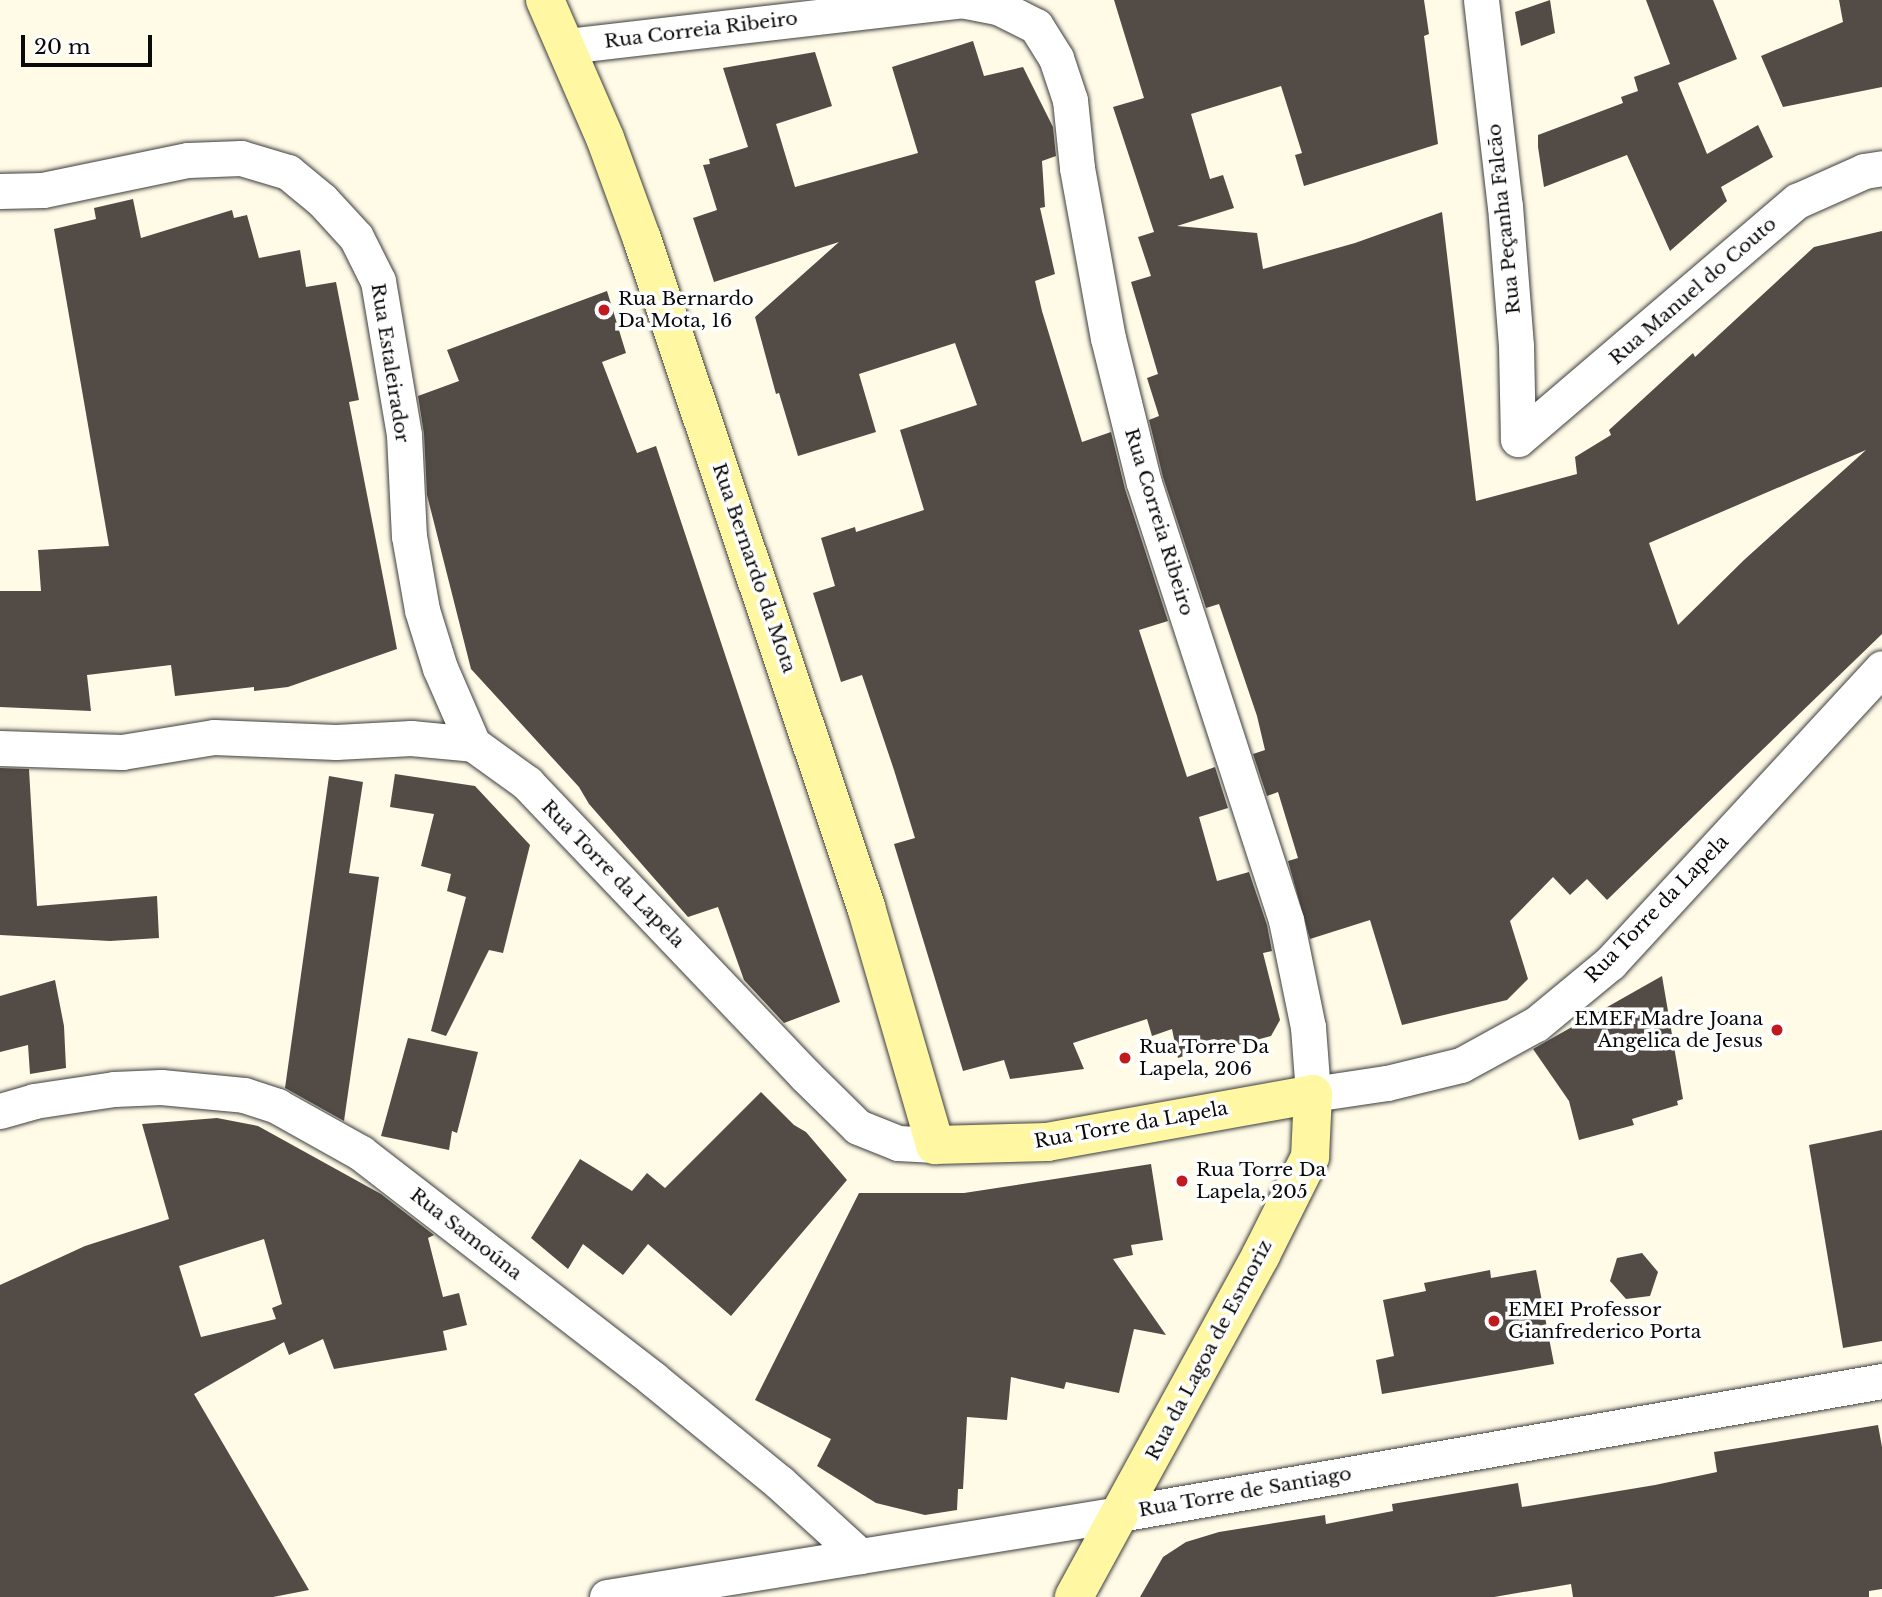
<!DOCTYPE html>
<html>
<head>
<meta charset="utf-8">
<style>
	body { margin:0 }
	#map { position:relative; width:1882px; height:1597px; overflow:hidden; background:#fffbe7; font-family:"Libre Baskerville",serif }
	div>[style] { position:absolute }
	.building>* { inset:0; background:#534b46 }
	.roads { filter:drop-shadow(0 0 2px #3d3d3d) drop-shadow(0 0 2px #3d3d3d) }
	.street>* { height:35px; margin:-17.5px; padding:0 17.5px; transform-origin:17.5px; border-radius:17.5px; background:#fff }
	.secondary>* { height:38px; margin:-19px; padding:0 19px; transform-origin:19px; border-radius:19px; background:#fff7a2 }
	.dots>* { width:19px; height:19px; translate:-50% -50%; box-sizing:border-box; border:4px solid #fff; border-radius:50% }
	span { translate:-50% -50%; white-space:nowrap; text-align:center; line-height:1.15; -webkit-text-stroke:7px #fff; paint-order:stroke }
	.street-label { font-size:19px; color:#0a0a0a }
	.poi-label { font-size:19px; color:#0a0a0a }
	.left { translate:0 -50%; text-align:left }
	.right { translate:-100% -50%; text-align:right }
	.scale { position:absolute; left:21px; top:35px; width:131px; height:32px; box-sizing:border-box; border:4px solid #0a0a0a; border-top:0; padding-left:9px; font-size:21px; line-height:24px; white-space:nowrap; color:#0a0a0a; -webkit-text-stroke:5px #fff; paint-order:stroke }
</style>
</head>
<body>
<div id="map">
	<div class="building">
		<i style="clip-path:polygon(evenodd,1114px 0,1424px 0,1429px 34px,1424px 36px,1438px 144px,1304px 186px,1295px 155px,1302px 153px,1281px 86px,1191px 114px,1210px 179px,1223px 175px,1234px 208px,1177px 226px,1257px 233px,1263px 269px,1355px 243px,1442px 212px,1476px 501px,1577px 474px,1575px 457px,1611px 435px,1609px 430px,1644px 398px,1693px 353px,1695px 357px,1814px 247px,1882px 231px,1882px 634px,1607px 900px,1587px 879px,1570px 895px,1553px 877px,1510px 921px,1528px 979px,1507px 1000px,1402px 1025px,1370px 920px,1310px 939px,1288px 861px,1298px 858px,1278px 792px,1267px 796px,1253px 754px,1265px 750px,1257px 716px,1219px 604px,1206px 608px,1163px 477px,1149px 420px,1159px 416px,1147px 378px,1158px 374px,1131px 282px,1151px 276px,1138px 237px,1154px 232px,1113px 107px,1144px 98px,1114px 0,1866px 450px,1744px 560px,1678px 625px,1649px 543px,1866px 450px)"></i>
		<i style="clip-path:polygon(1550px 0,1555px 33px,1521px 46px,1515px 12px)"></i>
		<i style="clip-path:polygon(1646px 0,1713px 0,1737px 59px,1678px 83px,1707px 154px,1758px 125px,1773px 157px,1721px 187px,1727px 201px,1670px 251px,1627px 155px,1544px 187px,1538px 147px,1538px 135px,1623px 103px,1621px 97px,1638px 91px,1634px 77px,1670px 64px)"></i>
		<i style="clip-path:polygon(1839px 0,1882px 0,1882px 87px,1783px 107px,1761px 56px,1843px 22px)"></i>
		<i style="clip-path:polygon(973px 41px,984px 76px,1023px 67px,1053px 127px,1056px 156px,1042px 161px,1045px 207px,1040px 208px,1055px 274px,1035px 281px,1042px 311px,1082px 442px,1111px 432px,1125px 489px,1168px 621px,1139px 630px,1187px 777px,1215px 767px,1228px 808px,1199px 817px,1217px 881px,1249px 872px,1267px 925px,1272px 951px,1263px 953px,1280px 1020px,1271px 1036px,1215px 1051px,1213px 1046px,1178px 1058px,1172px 1029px,1152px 1036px,1147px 1019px,1073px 1043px,1084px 1069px,1010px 1079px,1004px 1060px,963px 1071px,894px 844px,915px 838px,894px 770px,862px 675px,841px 682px,813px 593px,835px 586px,821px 538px,855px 527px,856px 532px,924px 510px,900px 430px,977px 405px,955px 343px,859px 374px,876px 432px,798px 456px,779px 393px,776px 394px,755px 317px,839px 242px,714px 282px,693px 218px,717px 210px,703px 165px,710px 164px,709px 159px,748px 147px,723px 68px,815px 52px,832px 106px,776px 124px,795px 187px,918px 153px,892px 67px)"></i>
		<i style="clip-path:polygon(133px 199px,141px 238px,232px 210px,234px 218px,247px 215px,259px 258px,300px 250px,306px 287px,336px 282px,359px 400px,349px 402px,397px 649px,288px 687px,254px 691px,254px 687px,175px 696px,171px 665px,87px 675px,91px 711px,0 707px,0 591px,41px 591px,38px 550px,109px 546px,54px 229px,96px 219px,94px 208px)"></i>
		<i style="clip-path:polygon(607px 291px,626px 353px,602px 362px,637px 453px,656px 446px,840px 1002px,784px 1023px,744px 980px,718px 907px,688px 917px,589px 804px,579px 787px,471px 669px,427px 495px,424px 434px,418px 396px,459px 381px,447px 350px)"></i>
		<i style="clip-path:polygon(0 768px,29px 769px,37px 906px,157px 896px,159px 938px,110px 941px,0 935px)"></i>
		<i style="clip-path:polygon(395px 774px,475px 786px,530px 845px,503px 953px,489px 950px,446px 1036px,431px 1031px,466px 897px,447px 891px,451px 874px,421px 866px,434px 814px,390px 807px)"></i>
		<i style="clip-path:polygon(329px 776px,363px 782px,349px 873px,379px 877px,344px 1121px,285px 1088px)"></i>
		<i style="clip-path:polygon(1662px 976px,1683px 1099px,1677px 1101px,1678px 1105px,1632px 1119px,1634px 1125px,1579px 1140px,1569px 1101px,1533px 1049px)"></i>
		<i style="clip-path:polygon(55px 980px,64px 1026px,66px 1068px,30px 1074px,28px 1045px,0 1052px,0 996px)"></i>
		<i style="clip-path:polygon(408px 1038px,478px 1052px,457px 1133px,452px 1131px,449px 1150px,381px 1136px)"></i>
		<i style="clip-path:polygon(761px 1092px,794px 1125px,806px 1132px,847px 1180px,731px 1316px,648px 1244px,623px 1275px,583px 1244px,568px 1269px,531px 1238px,580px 1159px,632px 1191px,647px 1173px,665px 1188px)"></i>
		<i style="clip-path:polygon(evenodd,217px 1118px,258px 1126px,381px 1194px,434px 1235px,428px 1238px,443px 1297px,459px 1293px,467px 1325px,443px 1331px,447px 1350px,334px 1369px,323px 1339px,289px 1355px,284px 1342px,194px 1394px,309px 1590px,273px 1597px,0 1597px,0 1285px,85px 1246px,169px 1219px,142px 1124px,217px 1118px,264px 1239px,282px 1304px,272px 1308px,276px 1319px,201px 1337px,179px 1266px,264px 1239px)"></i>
		<i style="clip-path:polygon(1882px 1130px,1882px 1341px,1843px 1348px,1809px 1145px)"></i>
		<i style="clip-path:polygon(1151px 1164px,1163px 1240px,1131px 1245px,1133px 1255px,1113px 1259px,1166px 1335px,1134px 1329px,1119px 1393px,1066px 1382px,1064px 1389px,1011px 1377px,1007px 1420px,967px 1417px,963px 1489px,958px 1489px,957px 1510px,925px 1515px,876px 1503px,817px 1466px,831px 1439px,755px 1400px,859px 1193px,964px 1193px)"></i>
		<i style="clip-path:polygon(1642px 1253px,1658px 1272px,1650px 1296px,1626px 1299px,1610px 1281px,1617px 1258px)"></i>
		<i style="clip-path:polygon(1490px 1270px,1491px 1278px,1536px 1270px,1554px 1364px,1382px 1394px,1376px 1360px,1394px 1356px,1383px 1300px,1426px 1291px,1424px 1283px)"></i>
		<i style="clip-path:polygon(1878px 1425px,1882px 1447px,1882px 1589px,1869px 1591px,1869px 1597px,1573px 1597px,1571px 1584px,1494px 1597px,1140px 1597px,1163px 1557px,1186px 1542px,1219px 1532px,1325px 1515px,1326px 1524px,1393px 1511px,1392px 1504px,1518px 1483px,1522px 1507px,1655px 1485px,1717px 1472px,1714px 1452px)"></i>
	</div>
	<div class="roads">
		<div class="street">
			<i style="left:961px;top:0;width:38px;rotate:11deg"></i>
			<i style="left:998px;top:7px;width:42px;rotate:26.6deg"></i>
			<i style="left:1036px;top:26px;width:38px;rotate:58deg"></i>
			<i style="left:1056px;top:58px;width:44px;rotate:71.6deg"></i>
			<i style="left:1070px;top:100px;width:68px;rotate:84.1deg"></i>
			<i style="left:1077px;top:168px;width:173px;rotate:79.7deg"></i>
			<i style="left:1108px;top:338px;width:149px;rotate:76.1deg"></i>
			<i style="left:1144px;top:483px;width:459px;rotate:72deg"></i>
			<i style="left:1286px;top:920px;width:109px;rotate:78.4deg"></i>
			<i style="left:1308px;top:1027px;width:67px;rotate:85.7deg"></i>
			<i style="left:1313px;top:1094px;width:75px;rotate:-8.5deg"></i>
			<i style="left:1387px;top:1083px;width:76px;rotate:-13.7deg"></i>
			<i style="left:1461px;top:1065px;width:85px;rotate:-28.7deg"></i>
			<i style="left:1536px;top:1024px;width:96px;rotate:-39.5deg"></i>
			<i style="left:1610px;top:963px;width:401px;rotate:-47.3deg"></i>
			<i style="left:1481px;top:0;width:207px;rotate:83.4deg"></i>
			<i style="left:1505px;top:206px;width:140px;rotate:85.5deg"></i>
			<i style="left:1516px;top:346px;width:93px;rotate:88.8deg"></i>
			<i style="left:566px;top:46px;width:398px;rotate:-6.6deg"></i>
			<i style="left:0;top:191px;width:43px;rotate:-1.3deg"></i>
			<i style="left:43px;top:190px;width:148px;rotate:-11.7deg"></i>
			<i style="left:188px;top:160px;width:53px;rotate:-2.2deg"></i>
			<i style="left:241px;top:158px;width:49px;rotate:16.6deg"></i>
			<i style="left:288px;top:172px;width:44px;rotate:39.5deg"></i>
			<i style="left:322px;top:200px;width:50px;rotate:47.4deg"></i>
			<i style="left:356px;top:237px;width:49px;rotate:63.4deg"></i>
			<i style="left:378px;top:281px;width:156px;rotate:80.4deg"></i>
			<i style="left:404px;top:435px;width:101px;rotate:87.2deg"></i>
			<i style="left:409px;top:536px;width:75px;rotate:80deg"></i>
			<i style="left:422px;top:610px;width:61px;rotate:72.8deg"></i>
			<i style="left:440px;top:668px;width:83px;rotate:66.5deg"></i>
			<i style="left:1518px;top:439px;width:367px;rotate:-40.5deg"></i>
			<i style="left:1797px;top:201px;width:73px;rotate:-24.1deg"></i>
			<i style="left:1864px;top:171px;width:18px;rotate:-9deg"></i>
			<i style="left:0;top:748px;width:122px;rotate:1.9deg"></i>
			<i style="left:122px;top:752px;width:93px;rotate:-9.3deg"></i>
			<i style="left:214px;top:737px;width:122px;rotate:2.3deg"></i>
			<i style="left:336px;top:742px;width:75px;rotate:-3.1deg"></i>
			<i style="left:411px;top:738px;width:62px;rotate:5.5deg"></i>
			<i style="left:473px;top:744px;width:67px;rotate:35.8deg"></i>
			<i style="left:527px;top:783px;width:403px;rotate:46.4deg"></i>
			<i style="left:805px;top:1075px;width:74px;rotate:44.5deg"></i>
			<i style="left:858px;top:1127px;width:43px;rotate:21.8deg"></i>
			<i style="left:898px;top:1143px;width:37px;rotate:3deg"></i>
			<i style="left:0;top:1111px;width:35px;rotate:-16deg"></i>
			<i style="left:34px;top:1101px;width:81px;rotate:-8.5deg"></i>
			<i style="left:114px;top:1089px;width:47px;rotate:-2.4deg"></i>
			<i style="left:161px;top:1087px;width:83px;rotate:5.5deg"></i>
			<i style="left:244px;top:1095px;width:35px;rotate:18deg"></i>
			<i style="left:277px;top:1106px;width:96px;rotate:29.2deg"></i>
			<i style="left:361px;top:1153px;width:369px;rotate:37.7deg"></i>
			<i style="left:653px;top:1379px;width:163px;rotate:39.3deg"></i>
			<i style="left:779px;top:1482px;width:110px;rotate:42.4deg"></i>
			<i style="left:607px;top:1597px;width:520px;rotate:-9.19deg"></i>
			<i style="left:1120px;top:1514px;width:774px;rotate:-9.9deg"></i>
		</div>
		<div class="secondary">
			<i style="left:545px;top:0;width:150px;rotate:66.5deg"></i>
			<i style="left:605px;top:138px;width:108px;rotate:69.9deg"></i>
			<i style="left:642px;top:239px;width:705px;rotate:71.46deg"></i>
			<i style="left:866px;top:907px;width:248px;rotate:73.8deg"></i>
			<i style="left:935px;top:1145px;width:112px;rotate:-1.5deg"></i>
			<i style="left:1047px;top:1142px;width:270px;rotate:-10.2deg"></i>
			<i style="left:1313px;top:1094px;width:63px;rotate:92.7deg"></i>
			<i style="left:1310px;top:1157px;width:110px;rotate:116.6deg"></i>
			<i style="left:1261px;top:1255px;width:390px;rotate:118.7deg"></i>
		</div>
	</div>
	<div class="dots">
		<i style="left:604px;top:310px;background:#c11a1e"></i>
		<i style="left:1777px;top:1030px;background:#c11a1e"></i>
		<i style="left:1125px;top:1058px;background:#c11a1e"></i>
		<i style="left:1182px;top:1181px;background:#c11a1e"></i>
		<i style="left:1494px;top:1321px;background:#c11a1e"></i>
	</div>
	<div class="street-label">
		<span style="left:701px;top:30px;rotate:-7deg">Rua Correia Ribeiro</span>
		<span style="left:1504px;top:219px;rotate:-96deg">Rua Peçanha Falcão</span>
		<span style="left:1693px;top:291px;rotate:-41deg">Rua Manuel do Couto</span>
		<span style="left:390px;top:363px;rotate:81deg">Rua Estaleirador</span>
		<span style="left:1159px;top:522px;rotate:73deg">Rua Correia Ribeiro</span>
		<span style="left:754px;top:568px;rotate:71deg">Rua Bernardo da Mota</span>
		<span style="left:613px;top:874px;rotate:46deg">Rua Torre da Lapela</span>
		<span style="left:1657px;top:909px;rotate:-46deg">Rua Torre da Lapela</span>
		<span style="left:1131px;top:1125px;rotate:-10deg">Rua Torre da Lapela</span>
		<span style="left:466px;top:1234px;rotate:38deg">Rua Samoúna</span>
		<span style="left:1209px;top:1350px;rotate:-62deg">Rua da Lagoa de Esmoriz</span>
		<span style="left:1245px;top:1492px;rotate:-10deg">Rua Torre de Santiago</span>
	</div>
	<div class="poi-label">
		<span class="left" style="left:618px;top:310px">Rua Bernardo<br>Da Mota, 16</span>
		<span class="right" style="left:1763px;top:1030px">EMEF Madre Joana<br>Angelica de Jesus</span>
		<span class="left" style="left:1139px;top:1058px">Rua Torre Da<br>Lapela, 206</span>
		<span class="left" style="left:1196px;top:1181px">Rua Torre Da<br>Lapela, 205</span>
		<span class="left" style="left:1508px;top:1321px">EMEI Professor<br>Gianfrederico Porta</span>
	</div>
	<div class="scale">20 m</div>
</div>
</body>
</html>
